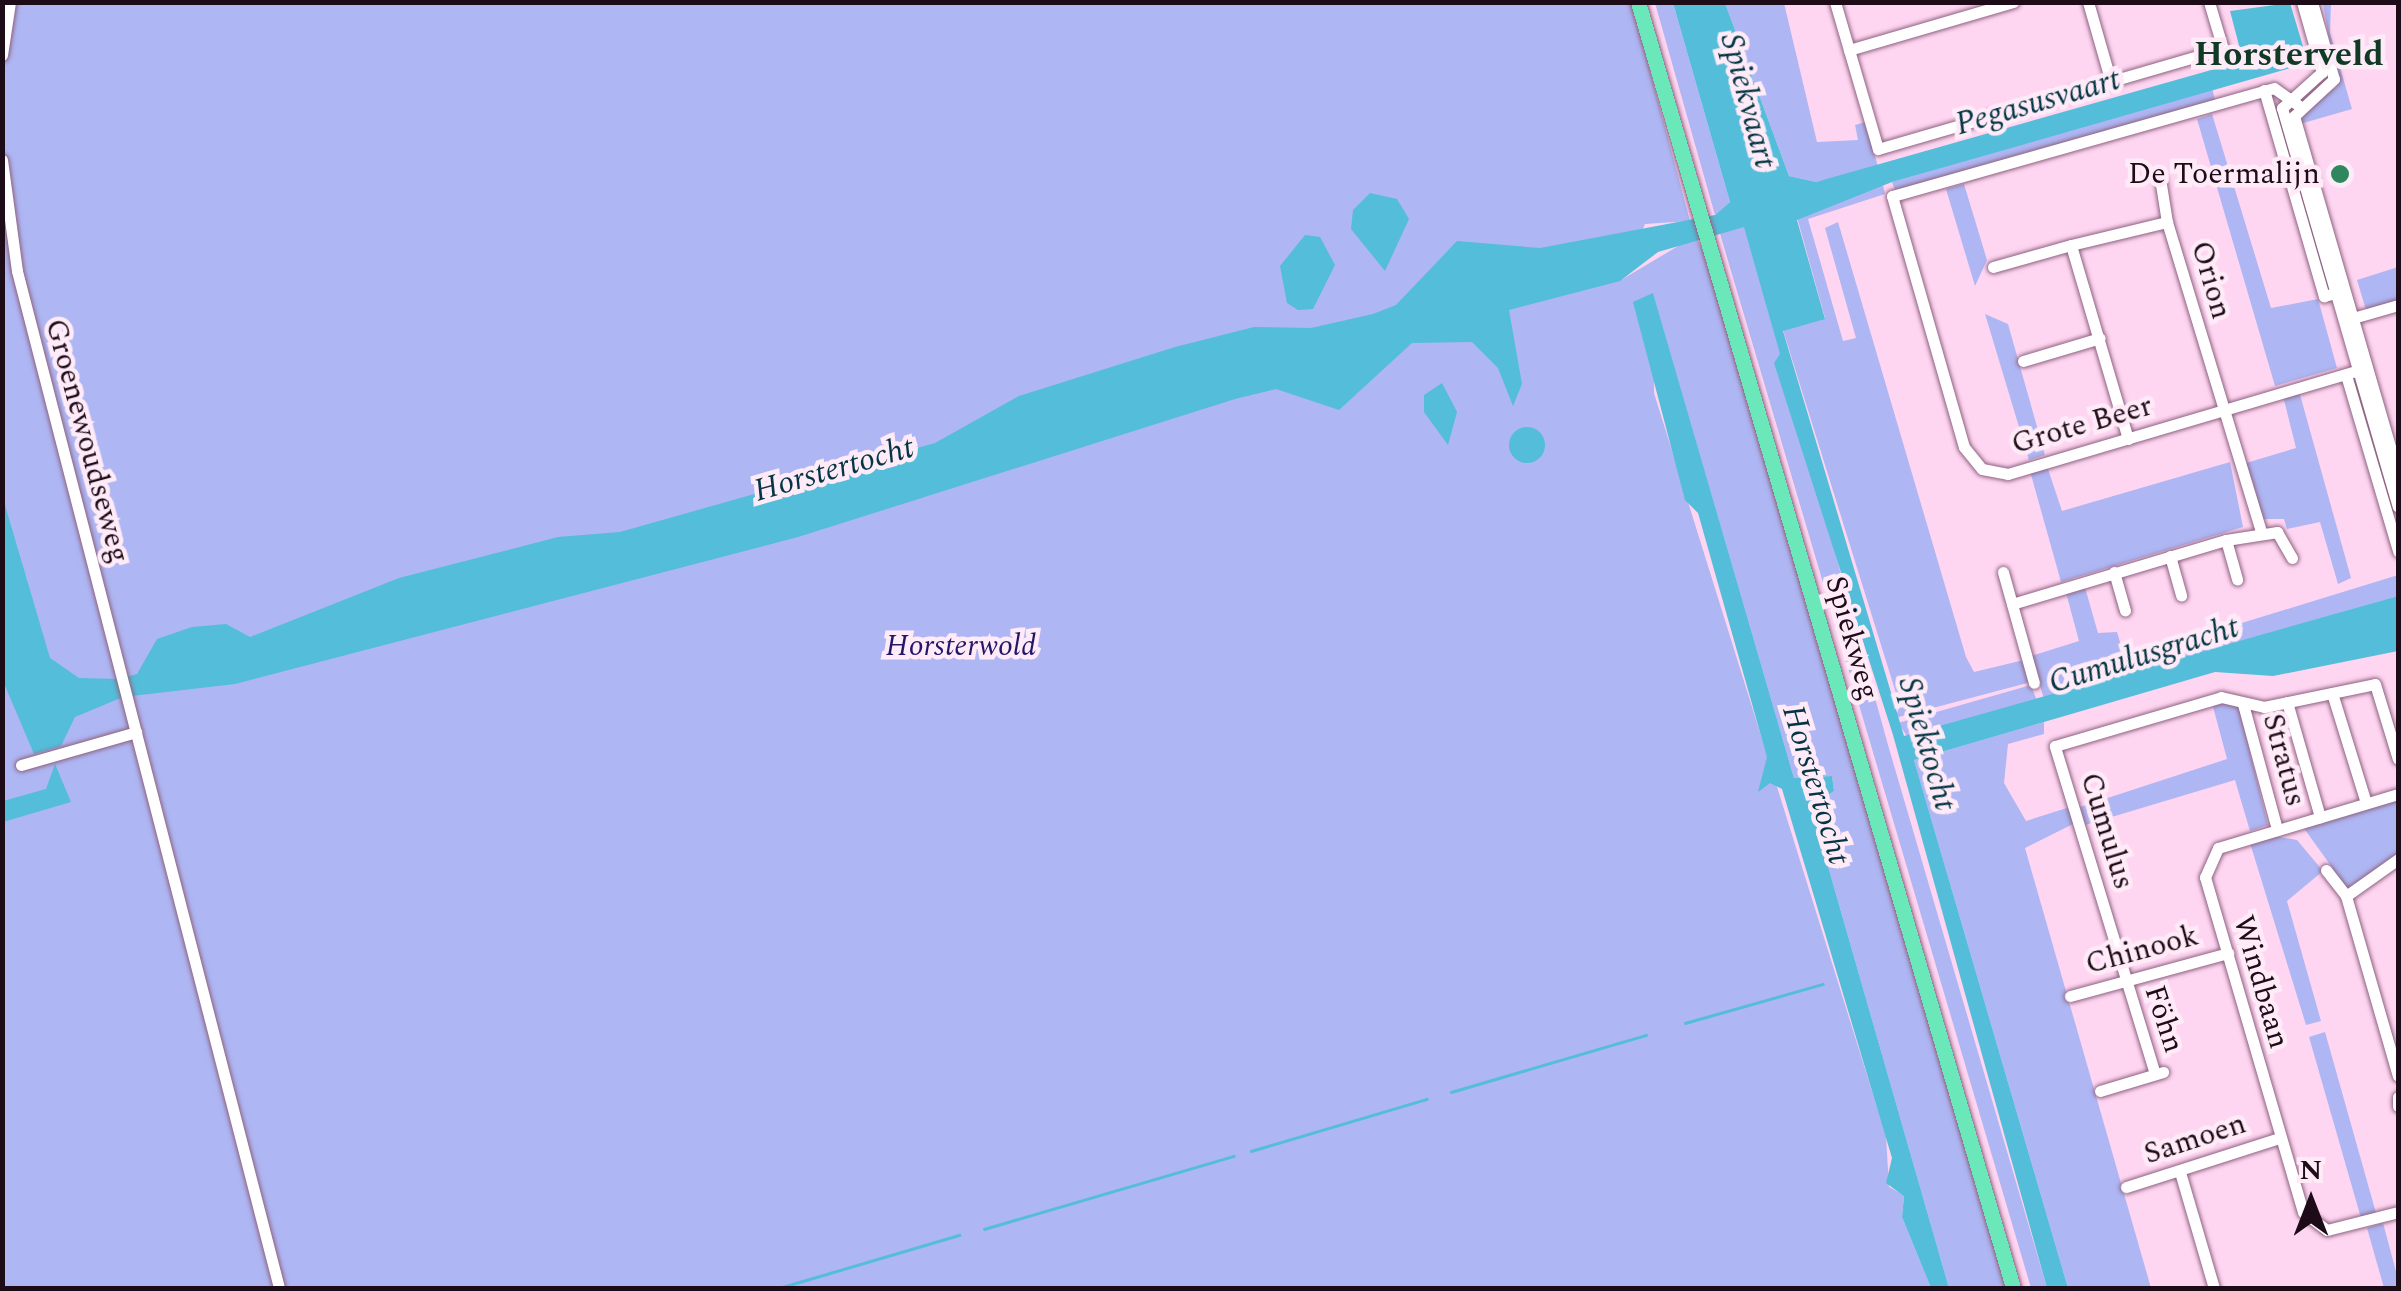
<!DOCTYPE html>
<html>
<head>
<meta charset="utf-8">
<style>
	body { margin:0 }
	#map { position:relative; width:2401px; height:1291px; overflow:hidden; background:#ffd6f1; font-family:Spectral,serif }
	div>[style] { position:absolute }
	.green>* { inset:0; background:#aeb6f3 }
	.water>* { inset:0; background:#54bdd9 }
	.round { border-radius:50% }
	.stream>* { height:2.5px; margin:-1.25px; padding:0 1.25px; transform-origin:1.25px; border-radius:1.25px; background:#54bdd9 }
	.roads { filter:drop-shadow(0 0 2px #8e6281) drop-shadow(0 0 2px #8e6281) }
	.minor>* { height:11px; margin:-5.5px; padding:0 5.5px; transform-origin:5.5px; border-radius:5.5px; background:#fff }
	.major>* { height:15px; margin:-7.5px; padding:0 7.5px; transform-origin:7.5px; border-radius:7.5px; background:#6be8b9 }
	.dots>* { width:28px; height:28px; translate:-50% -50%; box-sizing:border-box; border:5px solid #ffeaf8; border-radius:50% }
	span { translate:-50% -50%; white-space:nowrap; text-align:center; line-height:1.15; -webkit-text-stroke:9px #ffeaf8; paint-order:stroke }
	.poi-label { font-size:30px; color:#1d0c18 }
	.right { translate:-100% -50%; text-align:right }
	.street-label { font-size:30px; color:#1d0c18 }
	.park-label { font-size:30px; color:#201768; font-style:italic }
	.water-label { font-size:32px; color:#033642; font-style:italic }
	.quarter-label { font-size:35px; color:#103a25; font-weight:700 }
	.frame { position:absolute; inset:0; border:5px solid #1d0c18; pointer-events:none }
	.north { position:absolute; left:2261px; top:1151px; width:100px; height:100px; -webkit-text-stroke:8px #ffeaf8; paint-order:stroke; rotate:0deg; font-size:28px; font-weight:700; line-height:40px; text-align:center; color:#1d0c18 }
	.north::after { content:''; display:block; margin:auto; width:35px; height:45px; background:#1d0c18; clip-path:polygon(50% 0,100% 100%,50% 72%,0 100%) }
</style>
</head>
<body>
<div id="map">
	<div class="green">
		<i style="clip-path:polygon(3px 3px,1632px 3px,1690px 221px,1645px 224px,1621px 280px,1695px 236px,1705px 255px,2008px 1288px,1949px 1288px,1811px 807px,1834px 791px,1832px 776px,1794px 778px,1653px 294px,1654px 393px,1886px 1136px,1889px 1187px,1904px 1195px,1902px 1217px,1931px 1288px,3px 1288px)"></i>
		<i style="clip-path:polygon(1655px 3px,1673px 3px,1730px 202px,1715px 215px)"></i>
		<i style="clip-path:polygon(1725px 3px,1784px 3px,1817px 142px,1858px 140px,1855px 125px,1866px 122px,1878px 167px,1816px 182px,1789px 176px)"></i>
		<i style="clip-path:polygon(2323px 3px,2331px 3px,2330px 33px,2352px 109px,2300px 124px,2309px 102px,2337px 87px)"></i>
		<i style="clip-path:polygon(2212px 88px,2215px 100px,1896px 193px,1892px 182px)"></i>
		<i style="clip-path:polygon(2212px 114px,2271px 308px,2318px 299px,2337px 368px,2275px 386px,2197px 119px)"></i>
		<i style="clip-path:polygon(1964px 184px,1987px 260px,1975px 286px,1946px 189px)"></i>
		<i style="clip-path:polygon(1883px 185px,1885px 194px,1808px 219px,1843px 341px,1856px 338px,1825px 228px,1838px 222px,1966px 657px,1974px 672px,2024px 660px,2031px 682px,1895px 718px,1900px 706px,1783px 330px,1825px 318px,1797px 217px)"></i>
		<i style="clip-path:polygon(1745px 226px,1888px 745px,2047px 1288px,2031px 1288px,1719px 230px)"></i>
		<i style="clip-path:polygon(2398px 267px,2398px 300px,2366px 310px,2357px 280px)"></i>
		<i style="clip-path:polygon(1985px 314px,2008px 324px,2045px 455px,2029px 460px)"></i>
		<i style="clip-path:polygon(2299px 391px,2351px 578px,2338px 584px,2320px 522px,2287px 529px,2284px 519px,2263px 519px,2246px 463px,2296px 448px,2283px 396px)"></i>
		<i style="clip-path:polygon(2230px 462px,2243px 527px,2061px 582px,2030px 471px,2047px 466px,2062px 511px)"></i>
		<i style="clip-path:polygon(2398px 575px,2398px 596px,2044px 699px,2031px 656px,2079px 641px,2065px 589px,2084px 584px,2098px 633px,2117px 632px,2125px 659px)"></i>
		<i style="clip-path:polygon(2031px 685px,2037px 701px,1909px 739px,1898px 723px)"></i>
		<i style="clip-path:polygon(2227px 702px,2239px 708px,2268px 825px,2250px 831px,2235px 780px,2085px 825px,2080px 807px,2227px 759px,2212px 703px)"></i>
		<i style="clip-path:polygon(2044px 722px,2044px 734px,2008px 744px,2004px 783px,2026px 821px,2070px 807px,2075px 823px,2025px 848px,2151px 1288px,2068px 1288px,1914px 760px)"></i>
		<i style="clip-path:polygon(2398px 798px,2398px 854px,2349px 891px,2303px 827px)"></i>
		<i style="clip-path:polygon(2274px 836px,2297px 840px,2323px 871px,2287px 901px,2321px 1021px,2306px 1025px,2250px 843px)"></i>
		<i style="clip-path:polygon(2325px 1032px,2376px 1213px,2361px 1218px,2309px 1037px)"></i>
		<i style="clip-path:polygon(2383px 1223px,2398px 1279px,2398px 1288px,2384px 1288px,2367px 1228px)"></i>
	</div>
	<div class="water">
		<i style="clip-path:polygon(1673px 3px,1725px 3px,1789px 176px,1816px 182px,2243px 61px,2230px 11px,2290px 3px,2308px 63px,1892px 182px,1797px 220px,1825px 319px,1783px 331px,1904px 736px,2398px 596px,2398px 651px,2273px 676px,2215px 672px,1914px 760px,2068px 1288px,2047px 1288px,1893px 735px,1774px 363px,1780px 354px,1744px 227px,1658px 252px,1620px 281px,1509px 310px,1522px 384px,1513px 406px,1498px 368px,1472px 342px,1412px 343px,1339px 410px,1276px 389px,1235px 399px,798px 537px,235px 684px,123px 697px,75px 717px,61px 746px,34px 754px,3px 681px,2px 495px,50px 658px,79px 678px,118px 679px,137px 674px,157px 639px,192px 627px,226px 624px,250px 637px,399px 578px,558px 537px,620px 532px,935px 443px,1019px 396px,1175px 347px,1254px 327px,1311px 328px,1373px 314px,1396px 305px,1457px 241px,1540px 248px,1715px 215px,1730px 202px)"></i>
		<i style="clip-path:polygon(1370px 193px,1397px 199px,1409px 219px,1385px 271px,1351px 229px,1353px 210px)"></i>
		<i style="clip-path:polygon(1305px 235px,1320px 237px,1335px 265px,1313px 309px,1298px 310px,1287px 303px,1280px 266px)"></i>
		<i style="clip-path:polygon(1653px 293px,1794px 778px,1832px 776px,1834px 791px,1811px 807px,1949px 1288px,1931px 1288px,1902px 1217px,1904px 1196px,1886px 1183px,1892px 1158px,1782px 789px,1770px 783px,1758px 792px,1767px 757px,1698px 513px,1685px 500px,1633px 302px)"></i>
		<i style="clip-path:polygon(1442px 383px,1457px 412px,1448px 445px,1424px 412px,1424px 395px)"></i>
		<i class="round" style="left:1509px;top:427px;width:36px;height:36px"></i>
		<i style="clip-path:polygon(55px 764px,71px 802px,3px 822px,3px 801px,46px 789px)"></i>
	</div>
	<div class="stream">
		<i style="left:1685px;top:1023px;width:143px;rotate:-15.8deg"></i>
		<i style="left:1451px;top:1092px;width:203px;rotate:-16.3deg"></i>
		<i style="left:1251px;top:1151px;width:183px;rotate:-16.5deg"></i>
		<i style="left:984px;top:1229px;width:260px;rotate:-16.3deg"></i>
		<i style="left:779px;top:1288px;width:188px;rotate:-16.4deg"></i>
	</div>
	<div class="roads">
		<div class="minor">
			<i style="left:1835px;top:2px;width:153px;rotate:73.7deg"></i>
			<i style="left:1878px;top:149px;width:359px;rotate:-16.2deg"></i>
			<i style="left:2223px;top:49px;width:49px;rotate:-106.6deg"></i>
			<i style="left:2088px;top:2px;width:83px;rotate:74deg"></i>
			<i style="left:2302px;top:2px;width:73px;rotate:74.1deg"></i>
			<i style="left:2322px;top:72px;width:54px;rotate:138deg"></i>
			<i style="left:2282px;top:108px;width:415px;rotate:73.8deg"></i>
			<i style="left:2312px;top:2px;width:80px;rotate:74.1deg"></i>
			<i style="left:2334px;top:79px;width:54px;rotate:137.2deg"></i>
			<i style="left:2294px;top:116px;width:374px;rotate:73.8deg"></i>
			<i style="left:1849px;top:50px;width:171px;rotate:-16.3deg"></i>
			<i style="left:2px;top:55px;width:54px;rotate:-81.4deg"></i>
			<i style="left:2264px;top:90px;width:215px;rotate:73.8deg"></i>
			<i style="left:2324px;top:296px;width:16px;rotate:-15deg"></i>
			<i style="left:2298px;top:105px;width:29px;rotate:-145deg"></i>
			<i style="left:2274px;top:88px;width:397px;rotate:164.2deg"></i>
			<i style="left:1892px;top:196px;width:261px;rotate:74deg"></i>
			<i style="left:1964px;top:447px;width:28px;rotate:51deg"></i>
			<i style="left:1982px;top:469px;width:26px;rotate:11deg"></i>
			<i style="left:2008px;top:474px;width:374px;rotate:-16.5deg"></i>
			<i style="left:2px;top:160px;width:112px;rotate:82.3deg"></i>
			<i style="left:17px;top:271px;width:1050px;rotate:75.55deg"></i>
			<i style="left:2160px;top:178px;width:45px;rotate:81deg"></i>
			<i style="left:1993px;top:267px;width:81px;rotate:-15.8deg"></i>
			<i style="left:2353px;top:318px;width:47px;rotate:-16.1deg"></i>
			<i style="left:2023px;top:361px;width:80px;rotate:-16.6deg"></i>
			<i style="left:2346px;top:375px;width:184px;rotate:73.5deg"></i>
			<i style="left:2128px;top:439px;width:202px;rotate:-106.4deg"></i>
			<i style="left:2071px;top:245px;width:99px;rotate:-13.5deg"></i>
			<i style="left:2167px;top:222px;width:326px;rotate:73.1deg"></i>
			<i style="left:2226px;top:540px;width:41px;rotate:74.2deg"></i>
			<i style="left:2170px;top:556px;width:41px;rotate:74.2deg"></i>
			<i style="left:2003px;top:572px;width:115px;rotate:74.4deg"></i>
			<i style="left:2114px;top:572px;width:40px;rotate:74deg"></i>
			<i style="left:2012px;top:604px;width:223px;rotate:-16.7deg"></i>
			<i style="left:2226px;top:540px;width:52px;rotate:-8.9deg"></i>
			<i style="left:2277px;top:532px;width:30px;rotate:60deg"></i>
			<i style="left:2332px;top:693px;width:115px;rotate:72.8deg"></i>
			<i style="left:2287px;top:702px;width:120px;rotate:74deg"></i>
			<i style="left:2243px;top:704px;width:130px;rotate:74.8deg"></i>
			<i style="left:21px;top:765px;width:120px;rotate:-16deg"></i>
			<i style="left:2398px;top:794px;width:188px;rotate:163.3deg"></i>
			<i style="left:2218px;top:848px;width:32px;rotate:114deg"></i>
			<i style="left:2205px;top:877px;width:349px;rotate:73.7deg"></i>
			<i style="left:2303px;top:1212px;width:30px;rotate:37deg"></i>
			<i style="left:2327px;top:1230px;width:73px;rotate:-14.2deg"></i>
			<i style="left:2326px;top:870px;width:33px;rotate:52deg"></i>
			<i style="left:2346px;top:896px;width:187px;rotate:73.9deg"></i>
			<i style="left:2346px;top:896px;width:64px;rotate:-35.4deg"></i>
			<i style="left:2070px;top:996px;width:164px;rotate:-15.2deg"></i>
			<i style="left:2155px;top:1074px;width:343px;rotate:-107deg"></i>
			<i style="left:2055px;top:746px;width:173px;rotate:-16.4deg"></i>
			<i style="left:2221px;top:697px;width:44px;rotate:13.1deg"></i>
			<i style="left:2264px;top:707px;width:113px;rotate:-11.7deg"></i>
			<i style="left:2375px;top:684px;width:78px;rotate:73deg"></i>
			<i style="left:2100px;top:1091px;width:66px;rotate:-16.8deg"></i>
			<i style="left:2398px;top:1097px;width:9px;rotate:90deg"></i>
			<i style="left:2180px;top:1172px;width:121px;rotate:73.7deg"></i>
			<i style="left:2126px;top:1187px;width:162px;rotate:-17.7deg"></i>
		</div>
		<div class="major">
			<i style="left:1638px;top:2px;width:1340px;rotate:73.74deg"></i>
		</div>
	</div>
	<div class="dots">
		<i style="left:2340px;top:174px;background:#2f885d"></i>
	</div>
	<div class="poi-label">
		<span class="right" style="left:2320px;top:174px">De Toermalijn</span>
	</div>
	<div class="street-label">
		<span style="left:2211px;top:280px;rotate:74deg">Orion</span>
		<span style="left:2082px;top:425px;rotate:-16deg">Grote Beer</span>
		<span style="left:87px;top:441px;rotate:75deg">Groenewoudseweg</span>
		<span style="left:1852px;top:638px;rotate:74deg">Spiekweg</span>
		<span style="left:2284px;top:760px;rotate:75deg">Stratus</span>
		<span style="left:2107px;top:831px;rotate:73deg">Cumulus</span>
		<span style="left:2142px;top:950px;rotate:-15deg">Chinook</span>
		<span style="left:2261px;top:982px;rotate:74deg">Windbaan</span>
		<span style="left:2164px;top:1019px;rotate:72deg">Föhn</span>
		<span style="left:2195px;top:1139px;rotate:-18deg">Samoen</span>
	</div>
	<div class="park-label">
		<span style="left:961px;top:646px">Horsterwold</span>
	</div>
	<div class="water-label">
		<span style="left:1747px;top:101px;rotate:75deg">Spiekvaart</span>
		<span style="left:2038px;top:103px;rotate:-16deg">Pegasusvaart</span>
		<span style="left:834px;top:470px;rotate:-16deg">Horstertocht</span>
		<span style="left:2144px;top:656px;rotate:-17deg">Cumulusgracht</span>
		<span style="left:1926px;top:744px;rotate:74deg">Spiektocht</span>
		<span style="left:1815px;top:785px;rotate:73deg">Horstertocht</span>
	</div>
	<div class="quarter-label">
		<span style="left:2289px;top:55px">Horsterveld</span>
	</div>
	<div class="frame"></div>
	<div class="north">N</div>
</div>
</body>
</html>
